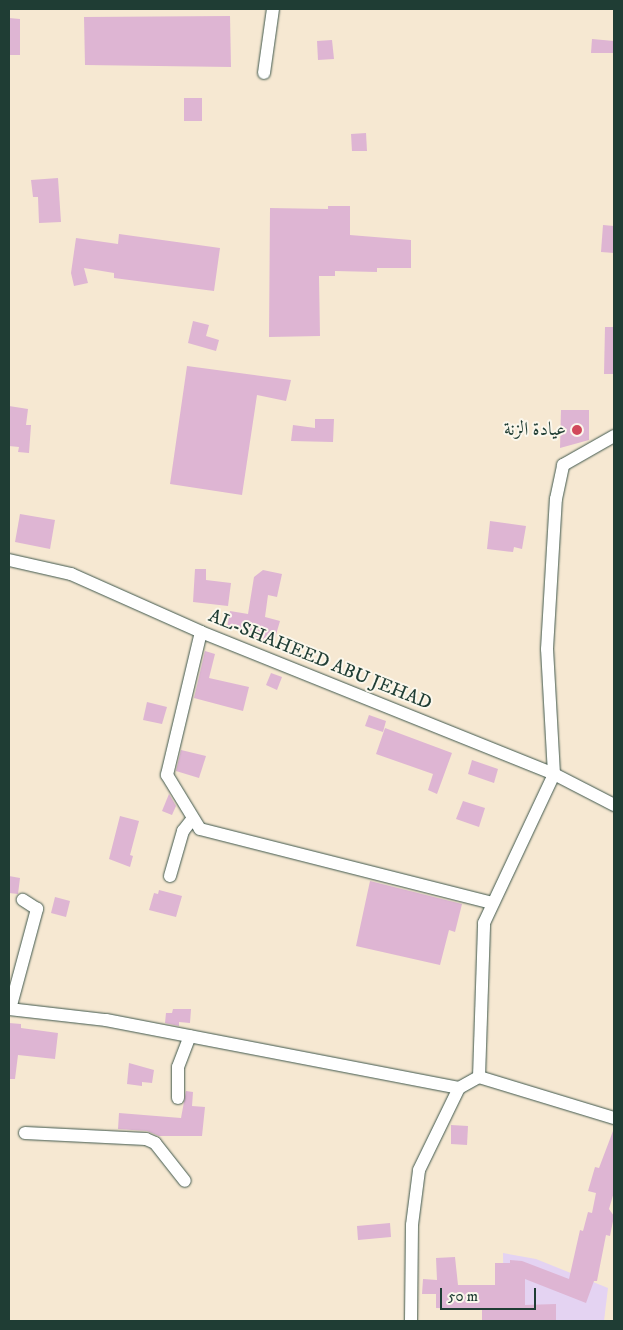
<!DOCTYPE html>
<html>
<head>
<meta charset="utf-8">
<style>
	body { margin:0 }
	#map { position:relative; width:623px; height:1330px; overflow:hidden; background:#f6e8d2; font-family:"IM FELL DW Pica",Amiri,serif }
	div>[style] { position:absolute }
	.built>* { inset:0; background:#e4d3f2 }
	.building>* { inset:0; background:#deb5d3 }
	.roads { filter:drop-shadow(0 0 1px #3f574c) drop-shadow(0 0 1px #3f574c) }
	.minor>* { height:12px; margin:-6px; padding:0 6px; transform-origin:6px; border-radius:6px; background:#fff }
	.dots>* { width:14px; height:14px; translate:-50% -50%; box-sizing:border-box; border:2px solid #fbf7ec; border-radius:50% }
	span { translate:-50% -50%; white-space:nowrap; text-align:center; line-height:1.15; -webkit-text-stroke:4px #fbf7ec; paint-order:stroke }
	.poi-label { font-size:19px; color:#1f3d34 }
	.right { translate:-100% -50%; text-align:right }
	.street-label { font-size:19px; color:#1f3d34 }
	.frame { position:absolute; inset:0; border:10px solid #1f3d34; pointer-events:none }
	.scale { position:absolute; left:440px; top:1288px; width:96px; height:22px; box-sizing:border-box; border:2px solid #1f3d34; border-top:0; padding-left:6px; font-size:15px; line-height:18px; white-space:nowrap; color:#1f3d34; -webkit-text-stroke:4px #fbf7ec; paint-order:stroke }
</style>
</head>
<body>
<div id="map">
	<div class="built">
		<i style="clip-path:polygon(503px 1253px,536px 1259px,608px 1288px,604px 1321px,504px 1321px)"></i>
	</div>
	<div class="building">
		<i style="clip-path:polygon(230px 16px,231px 67px,85px 65px,84px 17px)"></i>
		<i style="clip-path:polygon(9px 18px,20px 19px,20px 55px,9px 55px)"></i>
		<i style="clip-path:polygon(592px 39px,614px 41px,614px 53px,591px 53px)"></i>
		<i style="clip-path:polygon(332px 40px,334px 59px,318px 60px,317px 41px)"></i>
		<i style="clip-path:polygon(184px 98px,202px 98px,202px 121px,184px 121px)"></i>
		<i style="clip-path:polygon(366px 133px,367px 151px,352px 151px,351px 134px)"></i>
		<i style="clip-path:polygon(58px 178px,61px 222px,39px 223px,38px 197px,33px 197px,31px 180px)"></i>
		<i style="clip-path:polygon(328px 206px,350px 206px,350px 235px,411px 240px,411px 268px,377px 268px,377px 272px,335px 271px,335px 276px,319px 276px,320px 336px,269px 337px,270px 208px,328px 209px)"></i>
		<i style="clip-path:polygon(603px 225px,614px 226px,614px 253px,601px 252px)"></i>
		<i style="clip-path:polygon(119px 234px,220px 248px,214px 291px,114px 278px,114px 273px,84px 268px,88px 283px,74px 286px,71px 273px,76px 238px,118px 244px)"></i>
		<i style="clip-path:polygon(193px 321px,209px 325px,206px 336px,219px 340px,216px 351px,188px 343px)"></i>
		<i style="clip-path:polygon(605px 327px,614px 327px,614px 374px,604px 374px)"></i>
		<i style="clip-path:polygon(187px 366px,291px 380px,286px 401px,257px 395px,242px 495px,170px 484px)"></i>
		<i style="clip-path:polygon(9px 406px,28px 409px,26px 425px,31px 425px,29px 453px,18px 452px,19px 447px,9px 446px)"></i>
		<i style="clip-path:polygon(561px 410px,589px 410px,589px 440px,560px 448px)"></i>
		<i style="clip-path:polygon(315px 419px,334px 419px,333px 442px,291px 441px,293px 425px,315px 428px)"></i>
		<i style="clip-path:polygon(20px 514px,55px 520px,50px 549px,15px 542px)"></i>
		<i style="clip-path:polygon(490px 521px,526px 526px,522px 549px,514px 547px,513px 552px,487px 549px)"></i>
		<i style="clip-path:polygon(195px 569px,206px 569px,206px 580px,231px 583px,228px 606px,193px 602px)"></i>
		<i style="clip-path:polygon(263px 570px,282px 574px,277px 597px,268px 595px,265px 617px,280px 621px,273px 645px,248px 637px,250px 632px,227px 628px,230px 611px,248px 614px,254px 577px)"></i>
		<i style="clip-path:polygon(205px 651px,215px 654px,209px 678px,249px 687px,243px 711px,194px 698px)"></i>
		<i style="clip-path:polygon(271px 673px,282px 677px,277px 690px,266px 685px)"></i>
		<i style="clip-path:polygon(147px 702px,167px 707px,162px 724px,143px 720px)"></i>
		<i style="clip-path:polygon(369px 715px,386px 721px,383px 732px,365px 726px)"></i>
		<i style="clip-path:polygon(385px 728px,452px 753px,437px 794px,428px 790px,433px 774px,376px 754px)"></i>
		<i style="clip-path:polygon(181px 750px,206px 756px,199px 778px,176px 771px)"></i>
		<i style="clip-path:polygon(472px 760px,498px 769px,494px 783px,468px 774px)"></i>
		<i style="clip-path:polygon(169px 794px,176px 806px,172px 815px,162px 811px)"></i>
		<i style="clip-path:polygon(463px 801px,485px 808px,479px 827px,456px 819px)"></i>
		<i style="clip-path:polygon(120px 816px,139px 821px,130px 855px,133px 856px,130px 867px,109px 859px)"></i>
		<i style="clip-path:polygon(9px 876px,20px 878px,18px 894px,9px 893px)"></i>
		<i style="clip-path:polygon(370px 881px,462px 904px,455px 932px,449px 930px,440px 965px,356px 946px)"></i>
		<i style="clip-path:polygon(159px 890px,182px 896px,176px 917px,149px 910px,154px 893px,158px 894px)"></i>
		<i style="clip-path:polygon(55px 897px,70px 901px,66px 917px,51px 913px)"></i>
		<i style="clip-path:polygon(173px 1009px,191px 1009px,190px 1023px,179px 1022px,179px 1026px,165px 1023px,166px 1013px,172px 1013px)"></i>
		<i style="clip-path:polygon(9px 1023px,21px 1024px,21px 1028px,58px 1033px,55px 1059px,18px 1055px,15px 1079px,9px 1079px)"></i>
		<i style="clip-path:polygon(129px 1063px,154px 1070px,152px 1083px,142px 1082px,142px 1086px,127px 1084px)"></i>
		<i style="clip-path:polygon(186px 1091px,193px 1092px,192px 1106px,205px 1107px,202px 1136px,159px 1136px,147px 1131px,118px 1129px,119px 1113px,181px 1118px)"></i>
		<i style="clip-path:polygon(451px 1125px,468px 1126px,467px 1145px,451px 1144px)"></i>
		<i style="clip-path:polygon(613px 1131px,614px 1192px,609px 1209px,614px 1216px,610px 1236px,606px 1235px,597px 1281px,594px 1281px,586px 1303px,525px 1279px,525px 1305px,556px 1304px,556px 1321px,482px 1321px,482px 1309px,436px 1308px,436px 1294px,422px 1294px,423px 1279px,437px 1280px,436px 1258px,455px 1257px,458px 1285px,495px 1285px,495px 1263px,510px 1263px,510px 1260px,522px 1261px,569px 1279px,580px 1230px,583px 1231px,588px 1212px,592px 1213px,596px 1193px,588px 1191px,595px 1167px,599px 1168px)"></i>
		<i style="clip-path:polygon(390px 1223px,391px 1237px,358px 1240px,357px 1226px)"></i>
	</div>
	<div class="roads">
		<div class="minor">
			<i style="left:264px;top:73px;width:65px;rotate:-82deg"></i>
			<i style="left:9px;top:560px;width:64px;rotate:12.7deg"></i>
			<i style="left:71px;top:574px;width:142px;rotate:24deg"></i>
			<i style="left:201px;top:632px;width:380px;rotate:21.9deg"></i>
			<i style="left:554px;top:774px;width:68px;rotate:27.3deg"></i>
			<i style="left:201px;top:632px;width:147px;rotate:103.4deg"></i>
			<i style="left:167px;top:775px;width:63px;rotate:58.6deg"></i>
			<i style="left:200px;top:829px;width:301px;rotate:14.2deg"></i>
			<i style="left:170px;top:876px;width:47px;rotate:-73.9deg"></i>
			<i style="left:183px;top:831px;width:16px;rotate:-52deg"></i>
			<i style="left:9px;top:1009px;width:98px;rotate:6.5deg"></i>
			<i style="left:106px;top:1020px;width:359px;rotate:10.9deg"></i>
			<i style="left:10px;top:1009px;width:104px;rotate:-74.9deg"></i>
			<i style="left:37px;top:909px;width:17px;rotate:-147deg"></i>
			<i style="left:479px;top:1077px;width:154px;rotate:-88.1deg"></i>
			<i style="left:484px;top:923px;width:165px;rotate:-64.8deg"></i>
			<i style="left:554px;top:774px;width:125px;rotate:-93.2deg"></i>
			<i style="left:547px;top:649px;width:150px;rotate:-86.6deg"></i>
			<i style="left:556px;top:499px;width:35px;rotate:-78deg"></i>
			<i style="left:563px;top:465px;width:59px;rotate:-29.6deg"></i>
			<i style="left:479px;top:1077px;width:141px;rotate:16.9deg"></i>
			<i style="left:178px;top:1098px;width:31px;rotate:-90deg"></i>
			<i style="left:178px;top:1067px;width:33px;rotate:-69deg"></i>
			<i style="left:25px;top:1133px;width:121px;rotate:2.8deg"></i>
			<i style="left:146px;top:1139px;width:10px;rotate:24deg"></i>
			<i style="left:155px;top:1143px;width:48px;rotate:51.7deg"></i>
			<i style="left:411px;top:1321px;width:96px;rotate:-89.4deg"></i>
			<i style="left:412px;top:1225px;width:55px;rotate:-82.7deg"></i>
			<i style="left:419px;top:1170px;width:91px;rotate:-64deg"></i>
			<i style="left:459px;top:1088px;width:23px;rotate:-29deg"></i>
		</div>
	</div>
	<div class="dots">
		<i style="left:577px;top:430px;background:#d1495b"></i>
	</div>
	<div class="poi-label">
		<span class="right" style="left:566px;top:430px">عيادة الزنة</span>
	</div>
	<div class="street-label">
		<span style="left:320px;top:660px;rotate:22deg">AL-SHAHEED ABU JEHAD</span>
	</div>
	<div class="frame"></div>
	<div class="scale">50 m</div>
</div>
</body>
</html>
